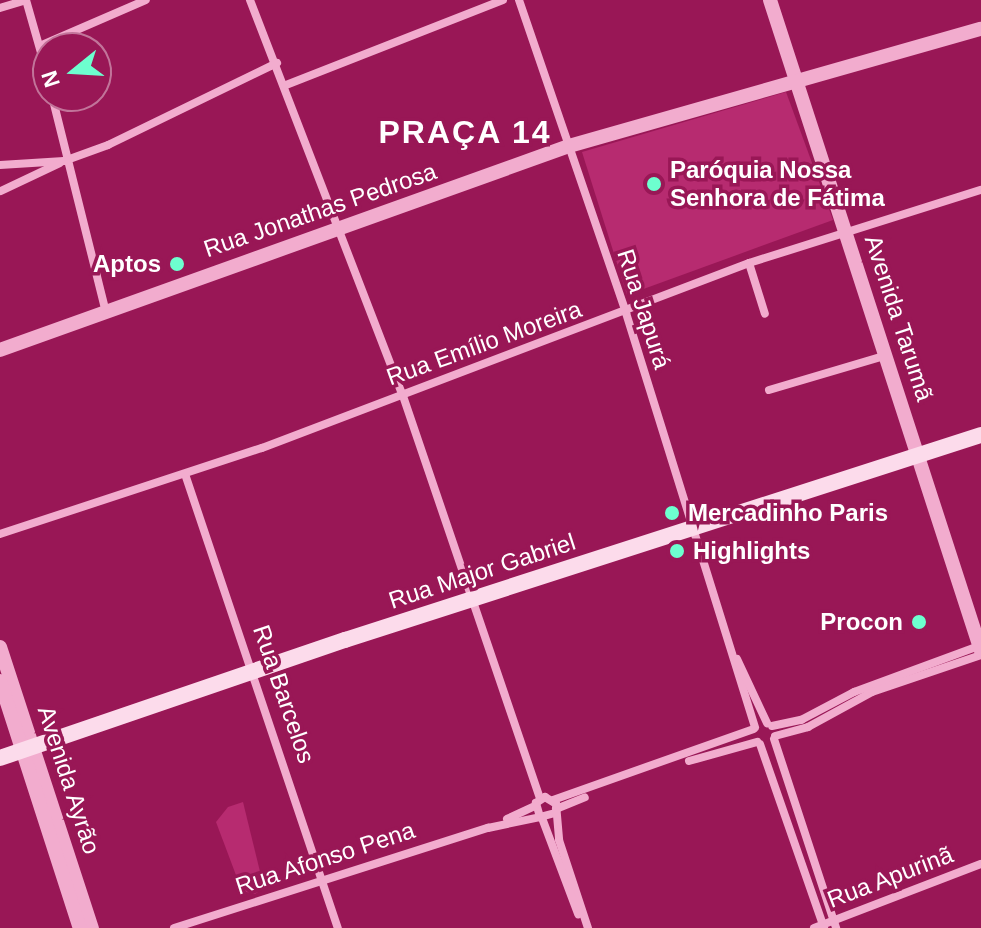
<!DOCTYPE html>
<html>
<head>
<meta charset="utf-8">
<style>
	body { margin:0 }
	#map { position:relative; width:981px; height:928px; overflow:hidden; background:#991756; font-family:Helvetica,sans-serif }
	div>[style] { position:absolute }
	.green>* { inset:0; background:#b72b70 }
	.minor>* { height:8px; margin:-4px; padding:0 4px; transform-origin:4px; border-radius:4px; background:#f2acce }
	.tertiary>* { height:14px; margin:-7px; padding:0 7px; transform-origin:7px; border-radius:7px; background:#f2acce }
	.secondary>* { height:16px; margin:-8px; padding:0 8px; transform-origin:8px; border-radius:8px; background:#fcdbeb }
	.dots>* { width:22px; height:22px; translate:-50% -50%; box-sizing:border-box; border:4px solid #991756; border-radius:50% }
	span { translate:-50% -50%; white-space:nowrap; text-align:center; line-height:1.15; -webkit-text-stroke:7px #991756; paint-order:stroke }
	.poi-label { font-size:24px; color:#fff; font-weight:700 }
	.left { translate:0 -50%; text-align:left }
	.right { translate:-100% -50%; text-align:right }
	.street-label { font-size:24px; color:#fff }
	.district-label { font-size:32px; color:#fff; font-weight:700; letter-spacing:2px }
	.north { position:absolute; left:32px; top:32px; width:80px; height:80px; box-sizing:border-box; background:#991756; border:2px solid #c2749a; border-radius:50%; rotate:252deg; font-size:22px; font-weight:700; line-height:32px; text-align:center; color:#fff }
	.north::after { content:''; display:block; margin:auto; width:28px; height:36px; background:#6dffcf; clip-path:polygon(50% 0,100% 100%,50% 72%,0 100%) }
</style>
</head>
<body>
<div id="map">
	<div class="green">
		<i style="clip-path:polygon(786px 92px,833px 220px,627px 295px,582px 152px)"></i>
		<i style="clip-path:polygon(243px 802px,264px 888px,255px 894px,242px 891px,216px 822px,228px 807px)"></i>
	</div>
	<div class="minor">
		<i style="left:26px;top:0;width:80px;rotate:74.1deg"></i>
		<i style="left:250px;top:0;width:421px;rotate:68.9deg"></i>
		<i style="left:402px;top:393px;width:428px;rotate:71.2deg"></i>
		<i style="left:519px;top:0;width:331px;rotate:71.1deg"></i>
		<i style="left:626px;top:313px;width:434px;rotate:72.7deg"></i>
		<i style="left:0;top:8px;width:27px;rotate:-17deg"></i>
		<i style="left:42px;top:45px;width:113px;rotate:-23.4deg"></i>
		<i style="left:286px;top:85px;width:233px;rotate:-21.4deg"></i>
		<i style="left:52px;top:96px;width:219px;rotate:76deg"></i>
		<i style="left:0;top:165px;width:64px;rotate:-3.6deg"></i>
		<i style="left:64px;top:161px;width:47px;rotate:-20deg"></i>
		<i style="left:108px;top:145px;width:188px;rotate:-25.9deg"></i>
		<i style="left:1px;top:191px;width:65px;rotate:-25.4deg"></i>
		<i style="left:749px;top:263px;width:53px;rotate:72.6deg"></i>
		<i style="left:769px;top:390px;width:123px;rotate:-16.5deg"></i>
		<i style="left:185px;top:474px;width:479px;rotate:71.4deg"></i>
		<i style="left:0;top:534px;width:276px;rotate:-18.2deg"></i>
		<i style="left:262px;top:448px;width:521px;rotate:-20.8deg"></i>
		<i style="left:749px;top:263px;width:243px;rotate:-17.5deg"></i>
		<i style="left:737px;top:659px;width:71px;rotate:64.9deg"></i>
		<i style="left:772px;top:726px;width:30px;rotate:-12deg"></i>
		<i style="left:801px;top:720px;width:60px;rotate:-27.8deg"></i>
		<i style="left:854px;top:692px;width:133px;rotate:-20.2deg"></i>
		<i style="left:775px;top:736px;width:34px;rotate:-15deg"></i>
		<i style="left:808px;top:727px;width:73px;rotate:-28.7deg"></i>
		<i style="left:872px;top:692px;width:115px;rotate:-18.7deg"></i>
		<i style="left:774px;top:739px;width:199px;rotate:71.8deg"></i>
		<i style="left:760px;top:744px;width:195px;rotate:70.8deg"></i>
		<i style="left:689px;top:761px;width:71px;rotate:-15.6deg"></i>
		<i style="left:553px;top:800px;width:213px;rotate:-19.5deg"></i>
		<i style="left:556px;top:809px;width:31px;rotate:-22deg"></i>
		<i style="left:555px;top:813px;width:16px;rotate:165deg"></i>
		<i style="left:540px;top:817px;width:15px;rotate:-106deg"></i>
		<i style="left:536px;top:803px;width:11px;rotate:-34deg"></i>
		<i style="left:545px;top:797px;width:13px;rotate:32deg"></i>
		<i style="left:556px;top:804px;width:36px;rotate:85deg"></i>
		<i style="left:559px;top:840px;width:93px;rotate:71.8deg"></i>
		<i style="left:542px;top:818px;width:103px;rotate:69.4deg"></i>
		<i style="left:507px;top:819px;width:31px;rotate:-25deg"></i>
		<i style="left:174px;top:928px;width:330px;rotate:-17.7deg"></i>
		<i style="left:488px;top:828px;width:53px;rotate:-11.9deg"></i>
		<i style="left:814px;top:928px;width:179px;rotate:-21deg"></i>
	</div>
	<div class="tertiary">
		<i style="left:770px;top:0;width:684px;rotate:72.04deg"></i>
		<i style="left:0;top:350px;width:604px;rotate:-19.72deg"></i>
		<i style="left:569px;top:146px;width:428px;rotate:-15.9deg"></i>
		<i style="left:0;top:647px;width:296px;rotate:71.9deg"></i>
		<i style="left:0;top:681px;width:260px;rotate:72.1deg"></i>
	</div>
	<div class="secondary">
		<i style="left:0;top:758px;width:365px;rotate:-18.9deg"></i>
		<i style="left:345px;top:640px;width:668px;rotate:-17.87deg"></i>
	</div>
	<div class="dots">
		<i style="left:654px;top:184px;background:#6dffcf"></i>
		<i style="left:177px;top:264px;background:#6dffcf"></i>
		<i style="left:672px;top:513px;background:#6dffcf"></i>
		<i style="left:677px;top:551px;background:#6dffcf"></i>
		<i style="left:919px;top:622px;background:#6dffcf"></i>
	</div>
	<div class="poi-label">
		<span class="left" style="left:670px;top:184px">Paróquia Nossa<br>Senhora de Fátima</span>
		<span class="right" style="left:161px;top:264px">Aptos</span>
		<span class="left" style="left:688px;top:513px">Mercadinho Paris</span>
		<span class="left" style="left:693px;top:551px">Highlights</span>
		<span class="right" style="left:903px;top:622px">Procon</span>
	</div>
	<div class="street-label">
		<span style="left:320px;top:210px;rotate:-19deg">Rua Jonathas Pedrosa</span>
		<span style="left:644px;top:309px;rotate:72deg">Rua Japurá</span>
		<span style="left:899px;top:318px;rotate:72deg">Avenida Tarumã</span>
		<span style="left:484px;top:343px;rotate:-20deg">Rua Emílio Moreira</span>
		<span style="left:482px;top:571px;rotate:-18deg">Rua Major Gabriel</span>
		<span style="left:284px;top:694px;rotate:71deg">Rua Barcelos</span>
		<span style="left:69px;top:780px;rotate:72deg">Avenida Ayrão</span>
		<span style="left:325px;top:858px;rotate:-18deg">Rua Afonso Pena</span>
		<span style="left:890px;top:877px;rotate:-21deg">Rua Apurinã</span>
	</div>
	<div class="district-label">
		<span style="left:465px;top:132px">PRAÇA 14</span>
	</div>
	<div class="north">N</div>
</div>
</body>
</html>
